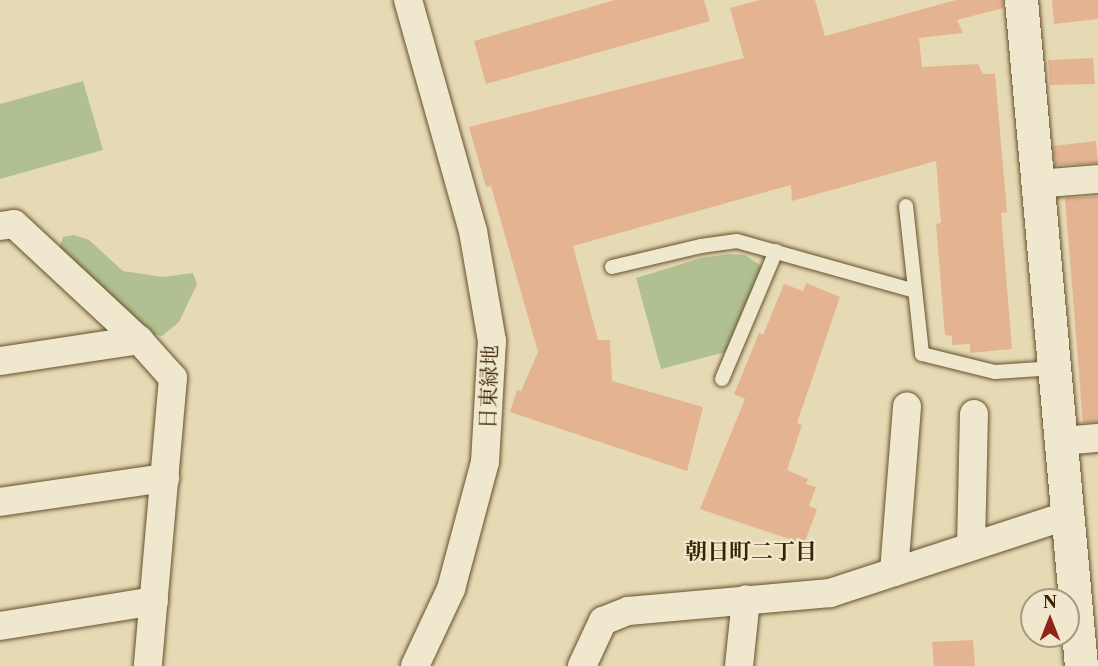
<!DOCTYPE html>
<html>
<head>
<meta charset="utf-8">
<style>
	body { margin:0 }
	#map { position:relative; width:1098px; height:666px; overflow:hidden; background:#e6dab4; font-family:"Libre Caslon Text","Noto Serif JP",serif }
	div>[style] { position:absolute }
	.green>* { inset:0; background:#b1c090 }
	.building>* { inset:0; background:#e4b392 }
	.roads { filter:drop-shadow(0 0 2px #65512d) drop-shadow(0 0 2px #65512d) }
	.lane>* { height:14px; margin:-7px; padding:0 7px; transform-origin:7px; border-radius:7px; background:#efe7ce }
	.street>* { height:28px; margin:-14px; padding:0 14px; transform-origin:14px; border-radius:14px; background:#efe7ce }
	.secondary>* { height:33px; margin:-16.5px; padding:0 16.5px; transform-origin:16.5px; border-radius:16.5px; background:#efe7ce }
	span { translate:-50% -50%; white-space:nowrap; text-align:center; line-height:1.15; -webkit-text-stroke:4.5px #efe7ce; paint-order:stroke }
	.street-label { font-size:21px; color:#3a2300 }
	.neighbourhood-label { font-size:22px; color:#3a2300; font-weight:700 }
	.north { position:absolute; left:1020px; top:588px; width:60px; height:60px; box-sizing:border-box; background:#efe7ce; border:2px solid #a7997c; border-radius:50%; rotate:0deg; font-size:16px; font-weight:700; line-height:24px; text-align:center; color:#3a2300 }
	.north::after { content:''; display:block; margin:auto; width:21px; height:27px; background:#8f2418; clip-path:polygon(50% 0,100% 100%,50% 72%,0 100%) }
</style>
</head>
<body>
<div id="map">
	<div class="green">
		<i style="clip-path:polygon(83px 81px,103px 150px,0 179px,0 104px)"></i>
		<i style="clip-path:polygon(74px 235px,89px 240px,123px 271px,163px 277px,193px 273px,197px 284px,179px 322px,162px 336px,152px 334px,59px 249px,63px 237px)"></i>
		<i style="clip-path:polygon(729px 254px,745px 255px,764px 268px,729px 351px,661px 369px,636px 278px,701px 258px)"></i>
	</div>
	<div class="building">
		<i style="clip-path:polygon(615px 0,704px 0,710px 21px,486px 84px,474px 41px)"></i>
		<i style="clip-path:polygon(760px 0,815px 0,825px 36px,956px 0,1003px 0,1003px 8px,957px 20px,963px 33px,919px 38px,922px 67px,978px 64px,983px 74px,995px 74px,1007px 212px,1001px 213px,1012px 349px,970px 353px,970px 344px,952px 345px,952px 336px,945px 335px,936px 224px,941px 223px,936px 161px,792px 201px,791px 185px,573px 246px,598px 340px,610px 340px,612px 381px,703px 407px,687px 471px,510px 412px,517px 390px,521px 391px,538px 352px,491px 186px,486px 187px,469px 127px,744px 58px,730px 8px)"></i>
		<i style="clip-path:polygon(1052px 0,1098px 0,1098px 19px,1054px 24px)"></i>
		<i style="clip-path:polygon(1093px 58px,1095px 84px,1050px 85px,1048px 60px)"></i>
		<i style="clip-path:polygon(1096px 141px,1098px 163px,1055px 165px,1053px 146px)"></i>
		<i style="clip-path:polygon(1098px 196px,1098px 422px,1083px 423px,1065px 198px)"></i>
		<i style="clip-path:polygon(806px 283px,840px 297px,797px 423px,802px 425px,787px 470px,808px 479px,806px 484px,816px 487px,809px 506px,817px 509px,804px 544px,700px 509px,745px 399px,734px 394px,759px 333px,763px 335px,784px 284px,803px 291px)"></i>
		<i style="clip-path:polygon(973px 640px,975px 666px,934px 666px,932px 642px)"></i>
	</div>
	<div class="roads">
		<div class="lane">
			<i style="left:906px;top:206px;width:149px;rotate:83.8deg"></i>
			<i style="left:922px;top:354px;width:75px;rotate:13.9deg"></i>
			<i style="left:995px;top:372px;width:60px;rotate:-3.8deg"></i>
			<i style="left:612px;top:267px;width:91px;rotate:-13.3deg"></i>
			<i style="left:701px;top:246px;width:36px;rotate:-8deg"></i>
			<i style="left:737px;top:241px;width:185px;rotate:15.7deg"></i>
			<i style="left:722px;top:379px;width:139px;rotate:-67.1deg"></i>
		</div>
		<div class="street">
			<i style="left:408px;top:0;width:240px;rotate:74.3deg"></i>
			<i style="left:473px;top:231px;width:112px;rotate:80.2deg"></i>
			<i style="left:492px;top:341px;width:121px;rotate:93.3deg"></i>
			<i style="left:485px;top:462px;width:131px;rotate:105deg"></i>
			<i style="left:451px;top:589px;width:85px;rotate:115.1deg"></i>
			<i style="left:1036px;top:184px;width:62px;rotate:-4.6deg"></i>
			<i style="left:0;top:226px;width:14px;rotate:-8deg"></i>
			<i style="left:14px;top:224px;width:171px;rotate:42.9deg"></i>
			<i style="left:139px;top:340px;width:51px;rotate:48.2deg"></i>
			<i style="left:173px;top:378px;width:289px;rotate:95deg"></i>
			<i style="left:0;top:361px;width:141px;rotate:-8.6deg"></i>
			<i style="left:1062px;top:441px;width:36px;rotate:-5deg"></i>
			<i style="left:0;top:502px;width:167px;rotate:-8.3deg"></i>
			<i style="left:971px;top:546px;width:132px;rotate:-88.7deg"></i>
			<i style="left:894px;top:572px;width:166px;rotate:-85.5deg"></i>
			<i style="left:0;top:626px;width:156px;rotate:-9.2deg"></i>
			<i style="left:582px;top:666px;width:50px;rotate:-65deg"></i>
			<i style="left:603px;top:621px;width:27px;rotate:-22deg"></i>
			<i style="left:628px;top:611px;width:203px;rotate:-5.1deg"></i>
			<i style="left:830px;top:593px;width:250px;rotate:-18.1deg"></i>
			<i style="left:739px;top:666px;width:67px;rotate:-84deg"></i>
		</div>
		<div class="secondary">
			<i style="left:1021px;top:0;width:669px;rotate:84.85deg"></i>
		</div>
	</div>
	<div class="street-label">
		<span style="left:489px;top:387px;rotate:-88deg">日東緑地</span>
	</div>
	<div class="neighbourhood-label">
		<span style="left:751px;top:552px">朝日町二丁目</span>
	</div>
	<div class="north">N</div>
</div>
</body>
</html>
